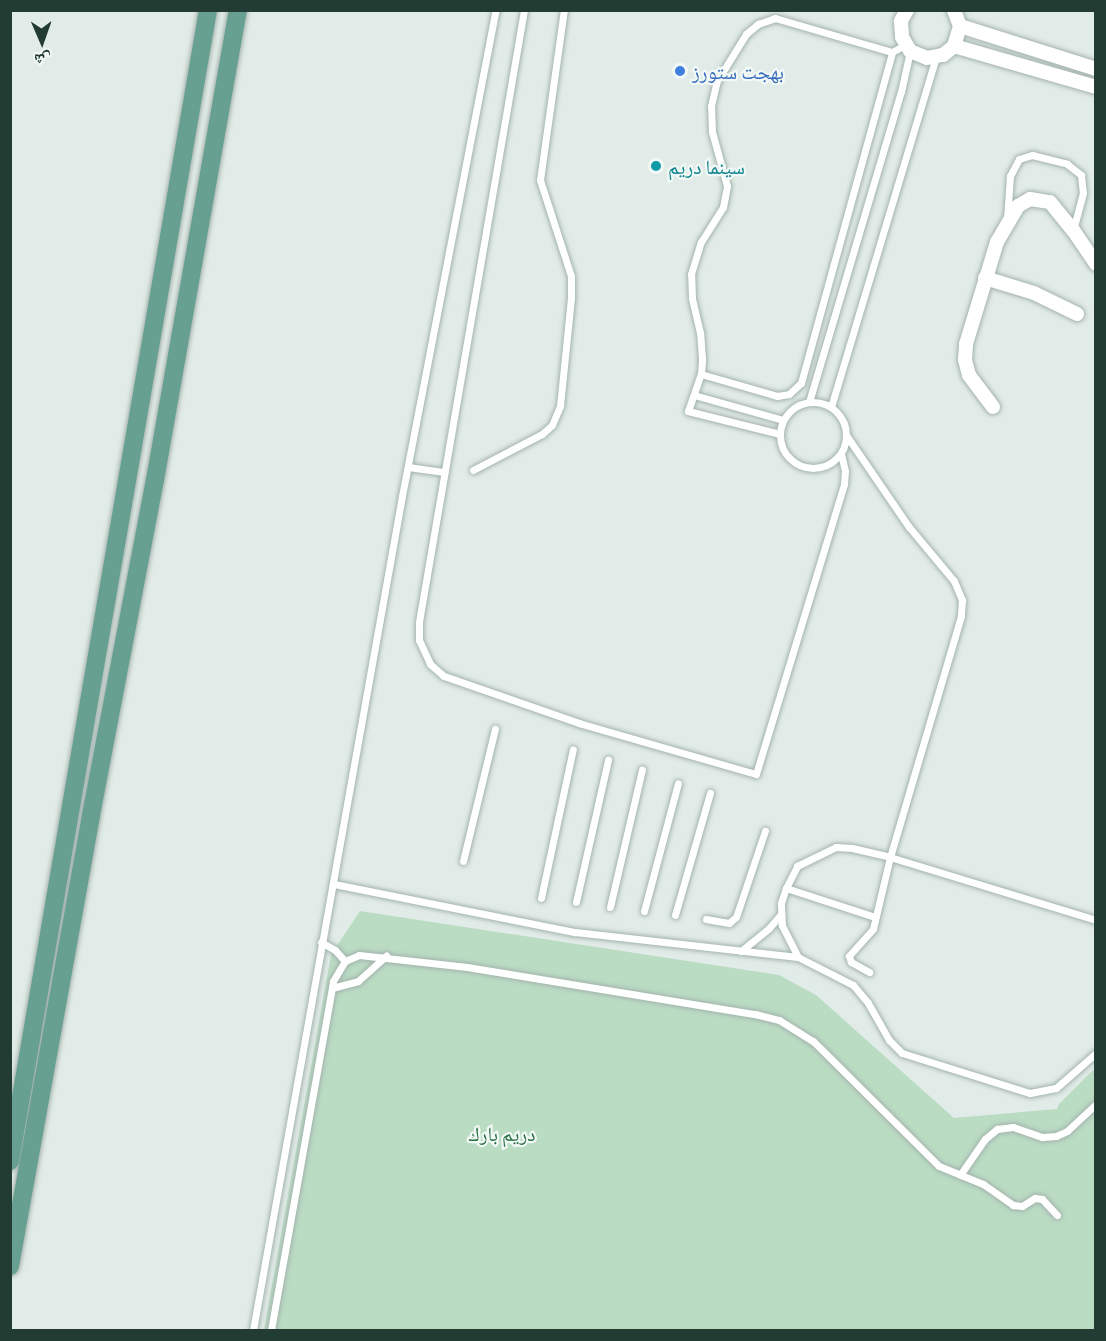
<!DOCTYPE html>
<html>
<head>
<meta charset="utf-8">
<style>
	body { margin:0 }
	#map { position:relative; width:1106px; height:1341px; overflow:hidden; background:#e1ebe7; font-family:Manrope,"Noto Naskh Arabic",sans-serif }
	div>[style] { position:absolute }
	.green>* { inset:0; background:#badcc3 }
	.roads { filter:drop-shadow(0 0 2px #a4b3ae) drop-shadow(0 0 2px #a4b3ae) }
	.lane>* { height:7px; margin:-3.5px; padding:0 3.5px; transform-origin:3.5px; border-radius:3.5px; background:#fff }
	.lane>.ring { margin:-3.5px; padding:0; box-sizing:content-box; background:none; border:7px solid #fff; border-radius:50% }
	.street>* { height:14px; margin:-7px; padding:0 7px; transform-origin:7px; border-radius:7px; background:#fff }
	.primary>* { height:18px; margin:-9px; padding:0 9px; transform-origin:9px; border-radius:9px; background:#67a090 }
	.dots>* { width:16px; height:16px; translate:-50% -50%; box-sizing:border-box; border:3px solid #f2f8f5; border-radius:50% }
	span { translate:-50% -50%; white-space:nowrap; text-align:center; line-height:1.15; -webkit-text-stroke:4.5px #f2f8f5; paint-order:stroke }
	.shop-label { font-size:20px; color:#366cbe }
	.left { translate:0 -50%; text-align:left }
	.culture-label { font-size:20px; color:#0d838f }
	.park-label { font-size:20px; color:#2d7246 }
	.frame { position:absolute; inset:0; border:12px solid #223c34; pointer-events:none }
	.north { position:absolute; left:12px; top:12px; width:60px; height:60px; -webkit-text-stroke:4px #f2f8f5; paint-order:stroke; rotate:178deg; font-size:16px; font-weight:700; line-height:24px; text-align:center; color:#223c34 }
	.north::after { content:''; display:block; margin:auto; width:21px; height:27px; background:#223c34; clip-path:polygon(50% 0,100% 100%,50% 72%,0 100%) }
</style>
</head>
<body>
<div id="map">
	<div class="green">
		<i style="clip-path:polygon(360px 911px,779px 975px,816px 995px,954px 1118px,1057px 1109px,1059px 1104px,1095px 1068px,1095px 1330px,264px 1330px,331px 955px)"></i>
	</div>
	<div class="roads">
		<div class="lane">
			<i style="left:524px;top:10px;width:621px;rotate:99.74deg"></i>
			<i style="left:419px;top:622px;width:18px;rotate:90deg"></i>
			<i style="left:419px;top:640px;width:26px;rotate:65deg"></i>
			<i style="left:430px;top:664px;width:18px;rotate:41deg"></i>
			<i style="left:444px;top:676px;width:143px;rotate:19.2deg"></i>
			<i style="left:579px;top:723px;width:184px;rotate:16.1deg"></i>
			<i style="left:756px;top:774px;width:303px;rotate:-73.1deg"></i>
			<i style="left:844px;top:484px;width:13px;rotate:-86deg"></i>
			<i style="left:845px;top:471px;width:18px;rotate:-103deg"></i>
			<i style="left:1007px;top:219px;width:43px;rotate:-86deg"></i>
			<i style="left:1010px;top:176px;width:19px;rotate:-62deg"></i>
			<i style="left:1019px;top:159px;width:14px;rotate:-17deg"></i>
			<i style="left:1032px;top:155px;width:36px;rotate:14deg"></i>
			<i style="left:1067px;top:164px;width:18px;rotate:38deg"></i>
			<i style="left:1081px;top:175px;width:18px;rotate:84deg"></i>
			<i style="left:1083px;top:193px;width:38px;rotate:105deg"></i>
			<i style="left:701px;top:374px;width:79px;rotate:16.1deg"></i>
			<i style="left:777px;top:396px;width:12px;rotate:-9deg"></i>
			<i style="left:789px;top:394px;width:16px;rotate:-43deg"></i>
			<i style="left:801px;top:383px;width:343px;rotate:-74.6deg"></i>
			<i style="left:694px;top:395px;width:92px;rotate:15.7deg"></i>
			<i class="ring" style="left:780px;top:402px;width:59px;height:59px"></i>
			<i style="left:809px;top:402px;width:323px;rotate:-73.5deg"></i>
			<i style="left:901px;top:92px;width:42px;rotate:-77.6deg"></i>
			<i style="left:831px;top:407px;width:364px;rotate:-73.3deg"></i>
			<i style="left:780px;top:434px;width:95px;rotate:-166deg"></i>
			<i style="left:688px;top:411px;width:39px;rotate:-71deg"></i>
			<i style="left:701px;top:374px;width:15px;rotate:-86deg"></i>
			<i style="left:702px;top:359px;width:26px;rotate:-94deg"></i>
			<i style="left:700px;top:333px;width:36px;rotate:-103deg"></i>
			<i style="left:692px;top:298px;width:24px;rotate:-92deg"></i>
			<i style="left:691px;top:274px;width:34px;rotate:-73deg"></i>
			<i style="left:701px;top:242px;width:41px;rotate:-57.8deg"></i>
			<i style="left:723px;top:207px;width:21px;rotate:-79deg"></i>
			<i style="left:727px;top:186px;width:56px;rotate:-105.5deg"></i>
			<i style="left:712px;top:132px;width:26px;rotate:-92deg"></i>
			<i style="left:711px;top:106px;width:26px;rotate:-77deg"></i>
			<i style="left:717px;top:81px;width:55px;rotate:-58.3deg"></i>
			<i style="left:746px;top:34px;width:16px;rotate:-40deg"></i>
			<i style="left:758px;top:24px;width:18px;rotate:-19deg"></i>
			<i style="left:775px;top:18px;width:122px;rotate:16.2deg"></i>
			<i style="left:892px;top:52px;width:15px;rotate:-28deg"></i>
			<i style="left:846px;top:435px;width:112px;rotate:55.6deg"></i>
			<i style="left:909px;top:527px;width:70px;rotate:50.2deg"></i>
			<i style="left:954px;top:581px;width:21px;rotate:67deg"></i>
			<i style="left:962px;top:600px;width:16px;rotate:94deg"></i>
			<i style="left:961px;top:616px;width:251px;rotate:106.4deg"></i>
			<i style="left:890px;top:857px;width:74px;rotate:103.3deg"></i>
			<i style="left:873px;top:929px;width:36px;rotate:132deg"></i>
			<i style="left:849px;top:956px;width:6px;rotate:72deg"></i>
			<i style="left:851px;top:962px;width:21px;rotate:29deg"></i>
			<i style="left:408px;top:467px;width:37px;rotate:8deg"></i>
			<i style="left:473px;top:470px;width:78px;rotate:-27.6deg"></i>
			<i style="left:542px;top:434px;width:13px;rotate:-42deg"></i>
			<i style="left:552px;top:425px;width:21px;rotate:-67deg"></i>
			<i style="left:560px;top:406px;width:109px;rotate:-84.2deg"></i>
			<i style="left:571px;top:298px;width:22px;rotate:-90deg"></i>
			<i style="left:571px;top:276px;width:101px;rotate:-107.9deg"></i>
			<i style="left:540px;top:180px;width:172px;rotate:-82deg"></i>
			<i style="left:463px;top:861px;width:136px;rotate:-76.4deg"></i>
			<i style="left:334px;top:884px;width:246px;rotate:11.3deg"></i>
			<i style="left:575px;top:932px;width:224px;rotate:6.4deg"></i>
			<i style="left:798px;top:957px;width:62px;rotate:27deg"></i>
			<i style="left:853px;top:985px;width:23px;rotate:50deg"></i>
			<i style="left:868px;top:1003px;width:43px;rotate:60.4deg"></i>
			<i style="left:889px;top:1040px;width:18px;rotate:45deg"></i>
			<i style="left:902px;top:1053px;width:134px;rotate:17.4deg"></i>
			<i style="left:1030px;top:1093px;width:26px;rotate:-11deg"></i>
			<i style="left:1056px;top:1088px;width:53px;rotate:-41.2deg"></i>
			<i style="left:786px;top:888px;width:94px;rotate:18deg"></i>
			<i style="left:541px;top:898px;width:152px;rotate:-77.9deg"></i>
			<i style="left:576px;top:902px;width:146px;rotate:-77.3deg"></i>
			<i style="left:610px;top:907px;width:141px;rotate:-76.9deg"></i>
			<i style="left:644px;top:911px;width:132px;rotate:-75.1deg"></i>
			<i style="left:675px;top:915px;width:127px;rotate:-74deg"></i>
			<i style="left:706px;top:919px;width:23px;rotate:10deg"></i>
			<i style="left:729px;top:923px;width:9px;rotate:-41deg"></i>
			<i style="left:736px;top:917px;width:91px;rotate:-71.4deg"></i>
			<i style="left:321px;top:942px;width:16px;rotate:30deg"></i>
			<i style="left:335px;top:950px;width:15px;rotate:48deg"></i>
			<i style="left:741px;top:951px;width:36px;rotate:-39deg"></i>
			<i style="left:769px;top:928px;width:18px;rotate:-49deg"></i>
			<i style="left:798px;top:957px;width:36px;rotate:-117deg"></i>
			<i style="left:782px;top:925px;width:22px;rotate:-93deg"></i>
			<i style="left:781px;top:903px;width:16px;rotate:-72deg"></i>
			<i style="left:786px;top:888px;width:25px;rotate:-63deg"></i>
			<i style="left:797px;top:866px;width:43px;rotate:-26deg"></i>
			<i style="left:836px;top:847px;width:16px;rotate:4deg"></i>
			<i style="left:852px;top:848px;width:39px;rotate:13deg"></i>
			<i style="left:890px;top:857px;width:215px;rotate:17deg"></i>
			<i style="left:332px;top:988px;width:27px;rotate:-15deg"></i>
			<i style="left:358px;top:981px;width:38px;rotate:-42deg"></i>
			<i style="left:960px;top:1175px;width:44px;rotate:-55.2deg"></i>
			<i style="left:985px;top:1139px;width:16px;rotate:-40deg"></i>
			<i style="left:997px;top:1129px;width:16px;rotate:-7deg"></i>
			<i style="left:1013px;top:1127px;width:31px;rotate:19deg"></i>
			<i style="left:1042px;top:1137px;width:14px;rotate:-4deg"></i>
			<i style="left:1056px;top:1136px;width:12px;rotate:-24deg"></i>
			<i style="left:1067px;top:1131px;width:40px;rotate:-43deg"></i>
			<i style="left:253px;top:1330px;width:847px;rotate:-79.87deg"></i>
			<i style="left:402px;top:496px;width:495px;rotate:-79.1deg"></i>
			<i style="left:271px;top:1330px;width:354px;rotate:-79.9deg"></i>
			<i style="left:333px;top:981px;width:23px;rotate:-59deg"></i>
			<i style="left:345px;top:961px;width:15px;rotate:-23deg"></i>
			<i style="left:359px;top:955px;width:109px;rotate:6.3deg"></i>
			<i style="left:467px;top:967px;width:292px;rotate:9.3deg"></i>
			<i style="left:755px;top:1014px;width:25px;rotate:14deg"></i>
			<i style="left:779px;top:1020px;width:40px;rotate:32deg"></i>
			<i style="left:813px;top:1041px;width:177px;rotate:44.8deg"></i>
			<i style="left:939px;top:1166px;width:48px;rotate:22.2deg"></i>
			<i style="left:983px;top:1184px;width:37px;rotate:35deg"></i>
			<i style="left:1013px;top:1205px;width:9px;rotate:6deg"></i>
			<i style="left:1022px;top:1206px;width:15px;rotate:-32deg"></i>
			<i style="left:1035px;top:1198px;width:7px;rotate:8deg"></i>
			<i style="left:1042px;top:1199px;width:22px;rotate:47deg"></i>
		</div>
		<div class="street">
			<i style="left:907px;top:10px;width:13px;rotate:119deg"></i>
			<i style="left:901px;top:21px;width:16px;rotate:86deg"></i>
			<i style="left:902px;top:37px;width:16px;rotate:60deg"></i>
			<i style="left:910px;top:51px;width:18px;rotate:22deg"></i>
			<i style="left:927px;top:58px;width:16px;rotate:-11deg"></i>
			<i style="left:943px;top:55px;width:14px;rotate:-39deg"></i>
			<i style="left:954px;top:46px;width:21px;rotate:-73deg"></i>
			<i style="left:960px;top:26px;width:17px;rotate:-111deg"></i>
			<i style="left:960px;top:26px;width:143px;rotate:17.5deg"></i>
			<i style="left:954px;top:46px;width:148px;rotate:16.1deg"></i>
			<i style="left:985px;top:278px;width:51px;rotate:17deg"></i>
			<i style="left:1034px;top:293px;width:48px;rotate:26deg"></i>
			<i style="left:993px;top:407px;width:40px;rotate:-127deg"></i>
			<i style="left:969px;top:375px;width:16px;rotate:-105deg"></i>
			<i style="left:965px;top:360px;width:16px;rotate:-86deg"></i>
			<i style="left:966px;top:344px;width:107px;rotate:-73.1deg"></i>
			<i style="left:997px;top:242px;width:42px;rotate:-59.7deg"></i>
			<i style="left:1018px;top:206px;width:14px;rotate:-30deg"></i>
			<i style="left:1030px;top:199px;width:20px;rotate:9deg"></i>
			<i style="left:1050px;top:202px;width:36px;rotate:51deg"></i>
			<i style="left:1073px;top:230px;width:41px;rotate:55.9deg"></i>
		</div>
		<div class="primary">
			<i style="left:10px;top:1161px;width:1168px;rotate:-80.24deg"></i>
			<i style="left:10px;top:1266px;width:458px;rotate:-79.8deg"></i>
			<i style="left:91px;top:815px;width:341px;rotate:-79.2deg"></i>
			<i style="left:155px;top:480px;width:477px;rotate:-80deg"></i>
		</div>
	</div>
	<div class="dots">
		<i style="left:680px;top:71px;background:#3f7fe0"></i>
		<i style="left:656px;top:166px;background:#0f9aa8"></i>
	</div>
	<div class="shop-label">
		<span class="left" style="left:692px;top:71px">بهجت ستورز</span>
	</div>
	<div class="culture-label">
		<span class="left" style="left:668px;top:166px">سينما دريم</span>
	</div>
	<div class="park-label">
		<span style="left:502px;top:1133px">دريم بارك</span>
	</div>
	<div class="frame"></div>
	<div class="north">ش</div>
</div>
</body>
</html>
